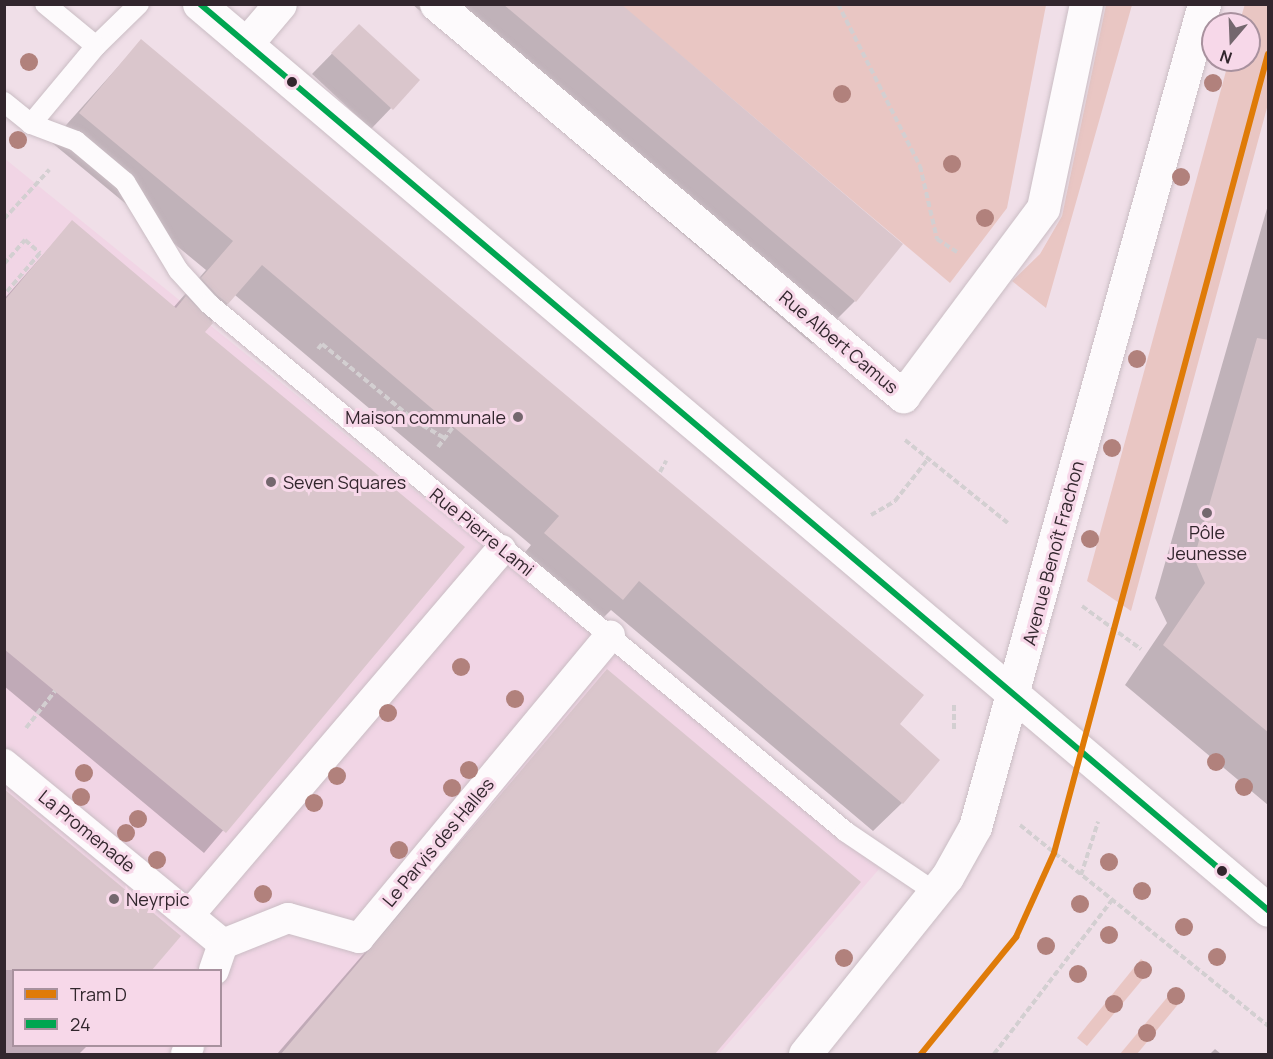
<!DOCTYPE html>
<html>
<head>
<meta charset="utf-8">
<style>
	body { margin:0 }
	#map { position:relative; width:1273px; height:1059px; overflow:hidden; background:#f0dfe8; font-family:Manrope,sans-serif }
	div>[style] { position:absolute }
	.built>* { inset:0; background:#f1d5e5 }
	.green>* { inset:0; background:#e9c6c3 }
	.shadow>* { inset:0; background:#0003 }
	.building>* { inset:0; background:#dac6cc }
	.path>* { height:4px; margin-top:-2px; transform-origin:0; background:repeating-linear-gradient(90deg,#d3cfd1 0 6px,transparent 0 9px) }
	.roads { filter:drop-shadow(0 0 2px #cabdc4) drop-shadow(0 0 2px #cabdc4) }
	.service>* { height:20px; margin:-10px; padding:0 10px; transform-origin:10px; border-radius:10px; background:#fdfafc }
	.pedestrian>* { height:30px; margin:-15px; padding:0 15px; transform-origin:15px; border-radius:15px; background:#fdfafc }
	.minor>* { height:33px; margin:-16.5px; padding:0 16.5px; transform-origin:16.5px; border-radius:16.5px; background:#fdfafc }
	.tertiary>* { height:33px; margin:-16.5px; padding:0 16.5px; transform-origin:16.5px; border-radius:16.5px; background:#fdfafc }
	.bus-1>* { height:6px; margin:-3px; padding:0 3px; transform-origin:3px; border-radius:3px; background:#00a651 }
	.tram-1>* { height:6px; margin:-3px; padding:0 3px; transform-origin:3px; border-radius:3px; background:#df7b08 }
	.trees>* { width:18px; height:18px; margin:-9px; border-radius:50%; background:#b1817c }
	.dots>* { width:16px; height:16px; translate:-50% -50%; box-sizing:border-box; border:3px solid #f7d8e9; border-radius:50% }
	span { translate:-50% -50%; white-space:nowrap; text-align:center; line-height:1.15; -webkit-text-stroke:6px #f7d8e9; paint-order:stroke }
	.street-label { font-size:18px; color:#32262d }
	.poi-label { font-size:18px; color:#32262d }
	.right { translate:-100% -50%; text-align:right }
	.left { translate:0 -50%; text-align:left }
	.frame { position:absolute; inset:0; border:6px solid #32262d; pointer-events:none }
	.legend { position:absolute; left:12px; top:969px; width:210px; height:78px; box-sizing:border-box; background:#f7d8e9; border:2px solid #a8919e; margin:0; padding:8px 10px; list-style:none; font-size:18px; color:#32262d }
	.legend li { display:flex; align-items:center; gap:12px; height:30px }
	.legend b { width:30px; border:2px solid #a8919e }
	.north { position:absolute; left:1201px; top:12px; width:60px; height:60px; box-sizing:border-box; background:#f7d8e9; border:2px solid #a8919e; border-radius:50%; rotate:199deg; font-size:16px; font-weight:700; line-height:24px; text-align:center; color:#32262d }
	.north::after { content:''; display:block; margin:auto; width:21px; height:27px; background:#74676e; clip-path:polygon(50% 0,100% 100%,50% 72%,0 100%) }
</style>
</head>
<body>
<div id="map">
	<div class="built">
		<i style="clip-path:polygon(evenodd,4px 158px,880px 868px,719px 1054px,5px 1054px,4px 158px,14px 970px,220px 970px,220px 1046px,14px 1046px,14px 970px)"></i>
	</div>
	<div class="green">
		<i style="clip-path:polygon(1245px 4px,1268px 5px,1268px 104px,1131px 611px,1087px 581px,1229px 60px,1249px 60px,1249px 24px,1239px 24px)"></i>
		<i style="clip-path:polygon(621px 5px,1046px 5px,1007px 208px,950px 283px)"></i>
		<i style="clip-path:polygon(1106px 5px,1132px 5px,1046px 308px,1012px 281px,1040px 254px,1062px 216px)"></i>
		<i style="clip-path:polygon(1141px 959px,1152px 968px,1087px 1046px,1077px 1038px)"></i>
		<i style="clip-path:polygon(1175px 988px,1185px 996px,1137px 1054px,1120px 1054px)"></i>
	</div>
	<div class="shadow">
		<i style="clip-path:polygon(412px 4px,619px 4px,855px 301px,812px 344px)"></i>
		<i style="clip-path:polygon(359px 26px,418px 80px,371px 129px,312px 74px)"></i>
		<i style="clip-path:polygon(141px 41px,898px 724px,902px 803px,873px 831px,611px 610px,593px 628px,517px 562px,531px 545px,235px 295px,202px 333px,462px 547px,204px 853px,4px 686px,4px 299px,72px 222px,173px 308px,206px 270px,51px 142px)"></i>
		<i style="clip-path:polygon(1268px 205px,1268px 805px,1125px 685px,1167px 623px,1155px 598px)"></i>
		<i style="clip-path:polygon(608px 671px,859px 883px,713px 1054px,277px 1054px)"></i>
		<i style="clip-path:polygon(4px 791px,179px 936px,150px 970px,14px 970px,14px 1046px,87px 1046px,79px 1054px,4px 1054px)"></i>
		<i style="clip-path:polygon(1215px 1049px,1221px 1054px,1210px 1054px)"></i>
	</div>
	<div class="building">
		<i style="clip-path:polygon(503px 4px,621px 4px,903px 244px,856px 302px)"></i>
		<i style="clip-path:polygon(359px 24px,420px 80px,393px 110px,331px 53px)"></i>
		<i style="clip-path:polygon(141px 39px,924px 695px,900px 724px,940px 760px,903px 804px,639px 581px,623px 600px,544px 533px,559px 516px,262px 265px,228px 304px,217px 295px,201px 278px,233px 241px,79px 113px)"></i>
		<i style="clip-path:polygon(72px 220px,176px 308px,186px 296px,213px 323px,205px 332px,465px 547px,226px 833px,4px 649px,4px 301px)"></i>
		<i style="clip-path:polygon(1257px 338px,1269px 340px,1269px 733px,1163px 645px,1205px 583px,1194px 558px)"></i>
		<i style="clip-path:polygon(607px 669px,861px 882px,715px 1054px,281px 1054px)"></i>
		<i style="clip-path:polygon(4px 789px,181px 936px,152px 970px,4px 970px)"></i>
	</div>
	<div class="path">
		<i style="left:838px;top:4px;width:182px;rotate:63.2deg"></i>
		<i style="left:920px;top:166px;width:75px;rotate:76.9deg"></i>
		<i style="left:937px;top:239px;width:24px;rotate:33deg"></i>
		<i style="left:4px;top:219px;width:67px;rotate:-47.4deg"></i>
		<i style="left:4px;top:264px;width:32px;rotate:-49deg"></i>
		<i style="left:25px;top:240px;width:20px;rotate:41deg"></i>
		<i style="left:40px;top:253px;width:55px;rotate:130.6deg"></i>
		<i style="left:318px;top:349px;width:6px;rotate:-51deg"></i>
		<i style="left:322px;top:344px;width:121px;rotate:39.6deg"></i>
		<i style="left:415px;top:421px;width:34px;rotate:30deg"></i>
		<i style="left:905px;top:440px;width:132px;rotate:38.9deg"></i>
		<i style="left:438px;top:447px;width:26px;rotate:-53deg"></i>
		<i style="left:660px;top:472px;width:13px;rotate:-61deg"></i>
		<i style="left:871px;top:515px;width:28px;rotate:-30deg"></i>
		<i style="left:895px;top:501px;width:53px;rotate:-51.8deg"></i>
		<i style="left:1082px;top:606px;width:73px;rotate:36.1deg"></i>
		<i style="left:954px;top:705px;width:27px;rotate:90deg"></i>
		<i style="left:26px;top:728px;width:47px;rotate:-51.9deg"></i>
		<i style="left:1020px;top:825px;width:319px;rotate:39deg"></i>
		<i style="left:1081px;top:875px;width:56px;rotate:-72.2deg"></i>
		<i style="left:994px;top:1054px;width:194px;rotate:-52.5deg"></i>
	</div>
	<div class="roads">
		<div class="service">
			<i style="left:96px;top:46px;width:60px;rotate:-44.3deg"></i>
			<i style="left:4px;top:102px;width:35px;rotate:39deg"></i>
			<i style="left:31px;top:124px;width:102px;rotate:-50.2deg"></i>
			<i style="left:96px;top:46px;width:66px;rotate:-140.5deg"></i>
			<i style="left:31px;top:124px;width:48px;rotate:20.7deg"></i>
			<i style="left:76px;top:141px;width:64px;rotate:39.9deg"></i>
			<i style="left:125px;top:182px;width:103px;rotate:58.9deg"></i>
			<i style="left:178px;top:270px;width:46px;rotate:47.6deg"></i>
			<i style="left:209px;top:304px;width:827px;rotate:39.65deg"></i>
			<i style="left:846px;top:832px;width:107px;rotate:34deg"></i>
		</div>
		<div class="pedestrian">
			<i style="left:4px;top:764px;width:283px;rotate:39.4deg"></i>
			<i style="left:190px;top:914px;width:479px;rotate:-49.5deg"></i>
			<i style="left:223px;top:944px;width:70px;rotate:-21.8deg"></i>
			<i style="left:288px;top:918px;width:74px;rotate:15.7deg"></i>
			<i style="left:359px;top:938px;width:393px;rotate:-50.3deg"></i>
			<i style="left:214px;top:970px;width:28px;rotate:-71deg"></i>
			<i style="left:186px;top:1054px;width:9px;rotate:-69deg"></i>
		</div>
		<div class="minor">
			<i style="left:436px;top:4px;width:610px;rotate:40.01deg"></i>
			<i style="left:903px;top:396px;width:234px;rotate:-53.3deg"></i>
			<i style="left:1043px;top:208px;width:208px;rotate:-78.1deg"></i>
			<i style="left:246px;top:44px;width:52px;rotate:-49.6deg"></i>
		</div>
		<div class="tertiary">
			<i style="left:199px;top:4px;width:1401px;rotate:40.28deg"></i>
			<i style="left:805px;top:1054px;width:227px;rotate:-51.3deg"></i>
			<i style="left:947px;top:877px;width:57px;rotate:-60.8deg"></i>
			<i style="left:975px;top:827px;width:854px;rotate:-74.45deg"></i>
		</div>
	</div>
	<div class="bus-1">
		<i style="left:200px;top:4px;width:1401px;rotate:40.31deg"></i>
	</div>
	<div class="tram-1">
		<i style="left:921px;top:1054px;width:151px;rotate:-50.9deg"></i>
		<i style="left:1016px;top:937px;width:92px;rotate:-65.7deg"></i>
		<i style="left:1054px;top:853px;width:827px;rotate:-75.01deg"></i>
	</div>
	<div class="trees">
		<i style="left:29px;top:62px"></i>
		<i style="left:1213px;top:83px"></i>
		<i style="left:842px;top:94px"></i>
		<i style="left:18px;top:140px"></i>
		<i style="left:952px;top:164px"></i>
		<i style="left:1181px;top:177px"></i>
		<i style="left:985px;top:218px"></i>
		<i style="left:1137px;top:359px"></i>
		<i style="left:1112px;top:448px"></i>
		<i style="left:1090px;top:539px"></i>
		<i style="left:461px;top:667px"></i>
		<i style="left:515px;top:699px"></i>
		<i style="left:388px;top:713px"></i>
		<i style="left:1216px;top:762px"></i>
		<i style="left:469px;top:770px"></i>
		<i style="left:84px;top:773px"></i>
		<i style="left:337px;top:776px"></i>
		<i style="left:1244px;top:787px"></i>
		<i style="left:452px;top:788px"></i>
		<i style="left:81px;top:797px"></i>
		<i style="left:314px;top:803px"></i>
		<i style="left:138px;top:819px"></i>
		<i style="left:126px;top:833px"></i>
		<i style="left:399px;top:850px"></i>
		<i style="left:157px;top:860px"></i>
		<i style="left:1109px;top:862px"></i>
		<i style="left:1142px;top:891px"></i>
		<i style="left:263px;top:894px"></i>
		<i style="left:1080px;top:904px"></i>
		<i style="left:1184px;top:927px"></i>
		<i style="left:1109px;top:935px"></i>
		<i style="left:1046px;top:946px"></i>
		<i style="left:1217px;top:957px"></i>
		<i style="left:844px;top:958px"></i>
		<i style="left:1143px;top:970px"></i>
		<i style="left:1078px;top:974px"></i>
		<i style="left:1176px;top:996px"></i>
		<i style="left:1114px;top:1004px"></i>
		<i style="left:1147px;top:1033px"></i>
	</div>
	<div class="dots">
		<i style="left:292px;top:82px;background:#32262d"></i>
		<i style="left:518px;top:417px;background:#74676e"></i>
		<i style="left:271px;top:482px;background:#74676e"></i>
		<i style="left:1207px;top:513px;background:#74676e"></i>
		<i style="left:1222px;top:871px;background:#32262d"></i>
		<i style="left:114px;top:899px;background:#74676e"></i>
	</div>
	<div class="street-label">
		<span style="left:839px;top:342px;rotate:40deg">Rue Albert Camus</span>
		<span style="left:482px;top:532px;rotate:39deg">Rue Pierre Lami</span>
		<span style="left:1053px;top:553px;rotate:-75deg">Avenue Benoît Frachon</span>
		<span style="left:87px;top:831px;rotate:39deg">La Promenade</span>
		<span style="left:438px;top:842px;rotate:-50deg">Le Parvis des Halles</span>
	</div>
	<div class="poi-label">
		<span class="right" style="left:506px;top:417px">Maison communale</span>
		<span class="left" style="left:283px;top:482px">Seven Squares</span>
		<span style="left:1207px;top:543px">Pôle<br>Jeunesse</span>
		<span class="left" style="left:126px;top:899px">Neyrpic</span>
	</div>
	<div class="frame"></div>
	<ul class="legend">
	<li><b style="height:8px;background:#df7b08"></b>Tram D</li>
	<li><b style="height:8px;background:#00a651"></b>24</li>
	</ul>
	<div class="north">N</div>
</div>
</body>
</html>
